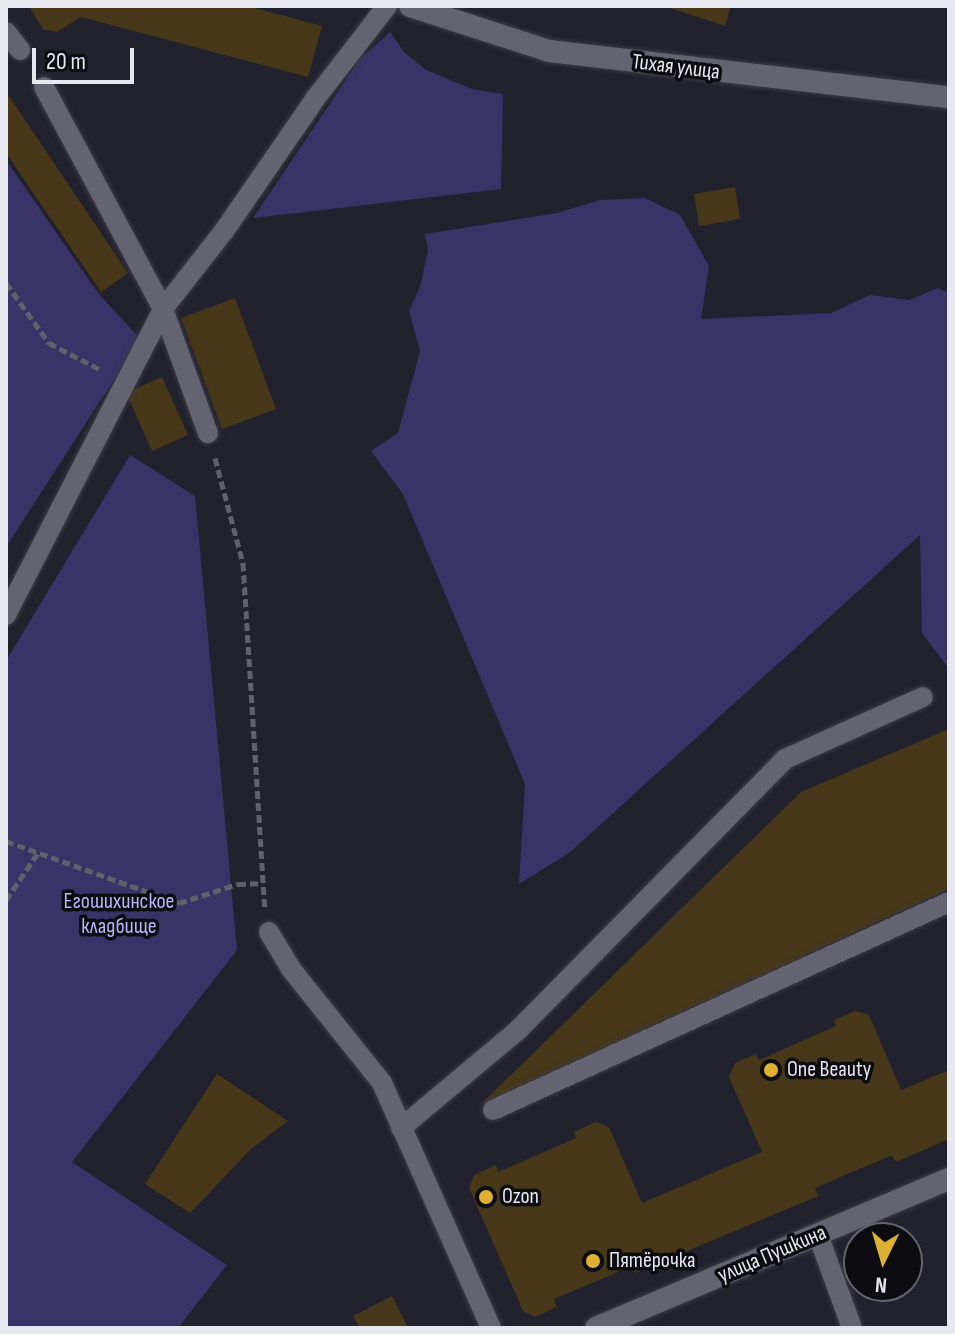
<!DOCTYPE html>
<html>
<head>
<meta charset="utf-8">
<style>
	body { margin:0 }
	#map { position:relative; width:955px; height:1334px; overflow:hidden; background:#22212e; font-family:"Sofia Sans Condensed",sans-serif }
	div>[style] { position:absolute }
	.green>* { inset:0; background:#393368 }
	.building>* { inset:0; background:#463818 }
	.path>* { height:5px; margin-top:-2.5px; transform-origin:0; background:repeating-linear-gradient(90deg,#61616c 0 8px,transparent 0 12px) }
	.roads { filter:drop-shadow(0 0 2px #3c3b46) drop-shadow(0 0 2px #3c3b46) }
	.service>* { height:20px; margin:-10px; padding:0 10px; transform-origin:10px; border-radius:10px; background:#636371 }
	.minor>* { height:22px; margin:-11px; padding:0 11px; transform-origin:11px; border-radius:11px; background:#636371 }
	.dots>* { width:22px; height:22px; translate:-50% -50%; box-sizing:border-box; border:4px solid #0c0c11; border-radius:50% }
	span { translate:-50% -50%; white-space:nowrap; text-align:center; line-height:1.15; -webkit-text-stroke:7px #0c0c11; paint-order:stroke }
	.street-label { font-size:22px; color:#e7e7ef }
	.park-label { font-size:22px; color:#b9b5f9 }
	.poi-label { font-size:22px; color:#e7e7ef }
	.left { translate:0 -50%; text-align:left }
	.frame { position:absolute; inset:0; border:8px solid #e7e7ef; pointer-events:none }
	.north { position:absolute; left:843px; top:1222px; width:80px; height:80px; box-sizing:border-box; background:#0c0c11; border:2px solid #64646a; border-radius:50%; rotate:185deg; font-size:22px; font-weight:700; line-height:32px; text-align:center; color:#e7e7ef }
	.north::after { content:''; display:block; margin:auto; width:28px; height:36px; background:#deb133; clip-path:polygon(50% 0,100% 100%,50% 72%,0 100%) }
	.scale { position:absolute; left:32px; top:48px; width:102px; height:36px; box-sizing:border-box; border:4px solid #e7e7ef; border-top:0; padding-left:10px; font-size:24px; line-height:28px; white-space:nowrap; color:#e7e7ef; -webkit-text-stroke:6px #0c0c11; paint-order:stroke }
</style>
</head>
<body>
<div id="map">
	<div class="green">
		<i style="clip-path:polygon(390px 32px,404px 52px,426px 70px,472px 89px,503px 94px,501px 189px,253px 218px,360px 59px)"></i>
		<i style="clip-path:polygon(6px 160px,98px 293px,140px 339px,6px 547px)"></i>
		<i style="clip-path:polygon(645px 198px,680px 215px,709px 266px,701px 319px,831px 313px,870px 295px,909px 300px,938px 288px,949px 293px,949px 669px,922px 633px,920px 535px,569px 853px,519px 884px,525px 784px,403px 494px,371px 451px,398px 433px,420px 351px,409px 311px,420px 287px,428px 250px,425px 234px,557px 213px,600px 200px)"></i>
		<i style="clip-path:polygon(130px 455px,195px 496px,237px 950px,72px 1162px,227px 1265px,178px 1328px,6px 1328px,6px 661px)"></i>
	</div>
	<div class="building">
		<i style="clip-path:polygon(29px 6px,247px 6px,322px 26px,308px 77px,81px 17px,57px 32px,43px 29px)"></i>
		<i style="clip-path:polygon(664px 6px,731px 6px,725px 26px)"></i>
		<i style="clip-path:polygon(6px 92px,128px 273px,101px 292px,6px 153px)"></i>
		<i style="clip-path:polygon(735px 187px,740px 219px,699px 226px,694px 194px)"></i>
		<i style="clip-path:polygon(235px 298px,276px 409px,222px 429px,181px 318px)"></i>
		<i style="clip-path:polygon(162px 377px,188px 435px,152px 451px,126px 393px)"></i>
		<i style="clip-path:polygon(949px 729px,949px 889px,480px 1105px,801px 792px)"></i>
		<i style="clip-path:polygon(855px 1011px,869px 1015px,901px 1090px,949px 1070px,949px 1139px,896px 1162px,892px 1155px,815px 1188px,818px 1196px,635px 1273px,632px 1266px,554px 1299px,557px 1307px,535px 1317px,523px 1311px,469px 1188px,474px 1175px,496px 1165px,498px 1172px,576px 1138px,574px 1132px,595px 1122px,609px 1127px,642px 1203px,762px 1152px,729px 1077px,735px 1063px,756px 1054px,759px 1060px,836px 1026px,834px 1020px)"></i>
		<i style="clip-path:polygon(217px 1074px,288px 1121px,251px 1149px,190px 1213px,145px 1184px)"></i>
		<i style="clip-path:polygon(392px 1296px,408px 1328px,360px 1328px,353px 1316px)"></i>
	</div>
	<div class="path">
		<i style="left:6px;top:283px;width:74px;rotate:54.4deg"></i>
		<i style="left:49px;top:343px;width:59px;rotate:27.4deg"></i>
		<i style="left:215px;top:458px;width:109px;rotate:75.1deg"></i>
		<i style="left:243px;top:563px;width:346px;rotate:86.4deg"></i>
		<i style="left:6px;top:841px;width:184px;rotate:19.7deg"></i>
		<i style="left:179px;top:903px;width:62px;rotate:-17.9deg"></i>
		<i style="left:238px;top:884px;width:23px;rotate:-2deg"></i>
		<i style="left:6px;top:900px;width:60px;rotate:-55.8deg"></i>
	</div>
	<div class="roads">
		<div class="service">
			<i style="left:6px;top:32px;width:23px;rotate:52deg"></i>
			<i style="left:44px;top:87px;width:252px;rotate:61.8deg"></i>
			<i style="left:163px;top:309px;width:132px;rotate:70.1deg"></i>
			<i style="left:6px;top:615px;width:344px;rotate:-62.8deg"></i>
			<i style="left:163px;top:309px;width:99px;rotate:-52deg"></i>
			<i style="left:224px;top:231px;width:160px;rotate:-55.4deg"></i>
			<i style="left:315px;top:99px;width:118px;rotate:-52.3deg"></i>
			<i style="left:269px;top:932px;width:43px;rotate:59.3deg"></i>
			<i style="left:291px;top:969px;width:146px;rotate:51.4deg"></i>
			<i style="left:382px;top:1083px;width:268px;rotate:66deg"></i>
			<i style="left:493px;top:1110px;width:501px;rotate:-24.52deg"></i>
			<i style="left:401px;top:1128px;width:153px;rotate:-39.9deg"></i>
			<i style="left:518px;top:1030px;width:380px;rotate:-45.4deg"></i>
			<i style="left:785px;top:759px;width:151px;rotate:-24.2deg"></i>
			<i style="left:818px;top:1235px;width:99px;rotate:69.9deg"></i>
		</div>
		<div class="minor">
			<i style="left:410px;top:6px;width:146px;rotate:17.9deg"></i>
			<i style="left:549px;top:51px;width:403px;rotate:6.6deg"></i>
			<i style="left:596px;top:1328px;width:383px;rotate:-22.9deg"></i>
		</div>
	</div>
	<div class="dots">
		<i style="left:771px;top:1070px;background:#deb133"></i>
		<i style="left:486px;top:1197px;background:#deb133"></i>
		<i style="left:593px;top:1261px;background:#deb133"></i>
	</div>
	<div class="street-label">
		<span style="left:676px;top:67px;rotate:7deg">Тихая улица</span>
		<span style="left:772px;top:1254px;rotate:-23deg">улица Пушкина</span>
	</div>
	<div class="park-label">
		<span style="left:119px;top:914px">Егошихинское<br>кладбище</span>
	</div>
	<div class="poi-label">
		<span class="left" style="left:787px;top:1070px">One Beauty</span>
		<span class="left" style="left:502px;top:1197px">Ozon</span>
		<span class="left" style="left:609px;top:1261px">Пятёрочка</span>
	</div>
	<div class="frame"></div>
	<div class="north">N</div>
	<div class="scale">20 m</div>
</div>
</body>
</html>
